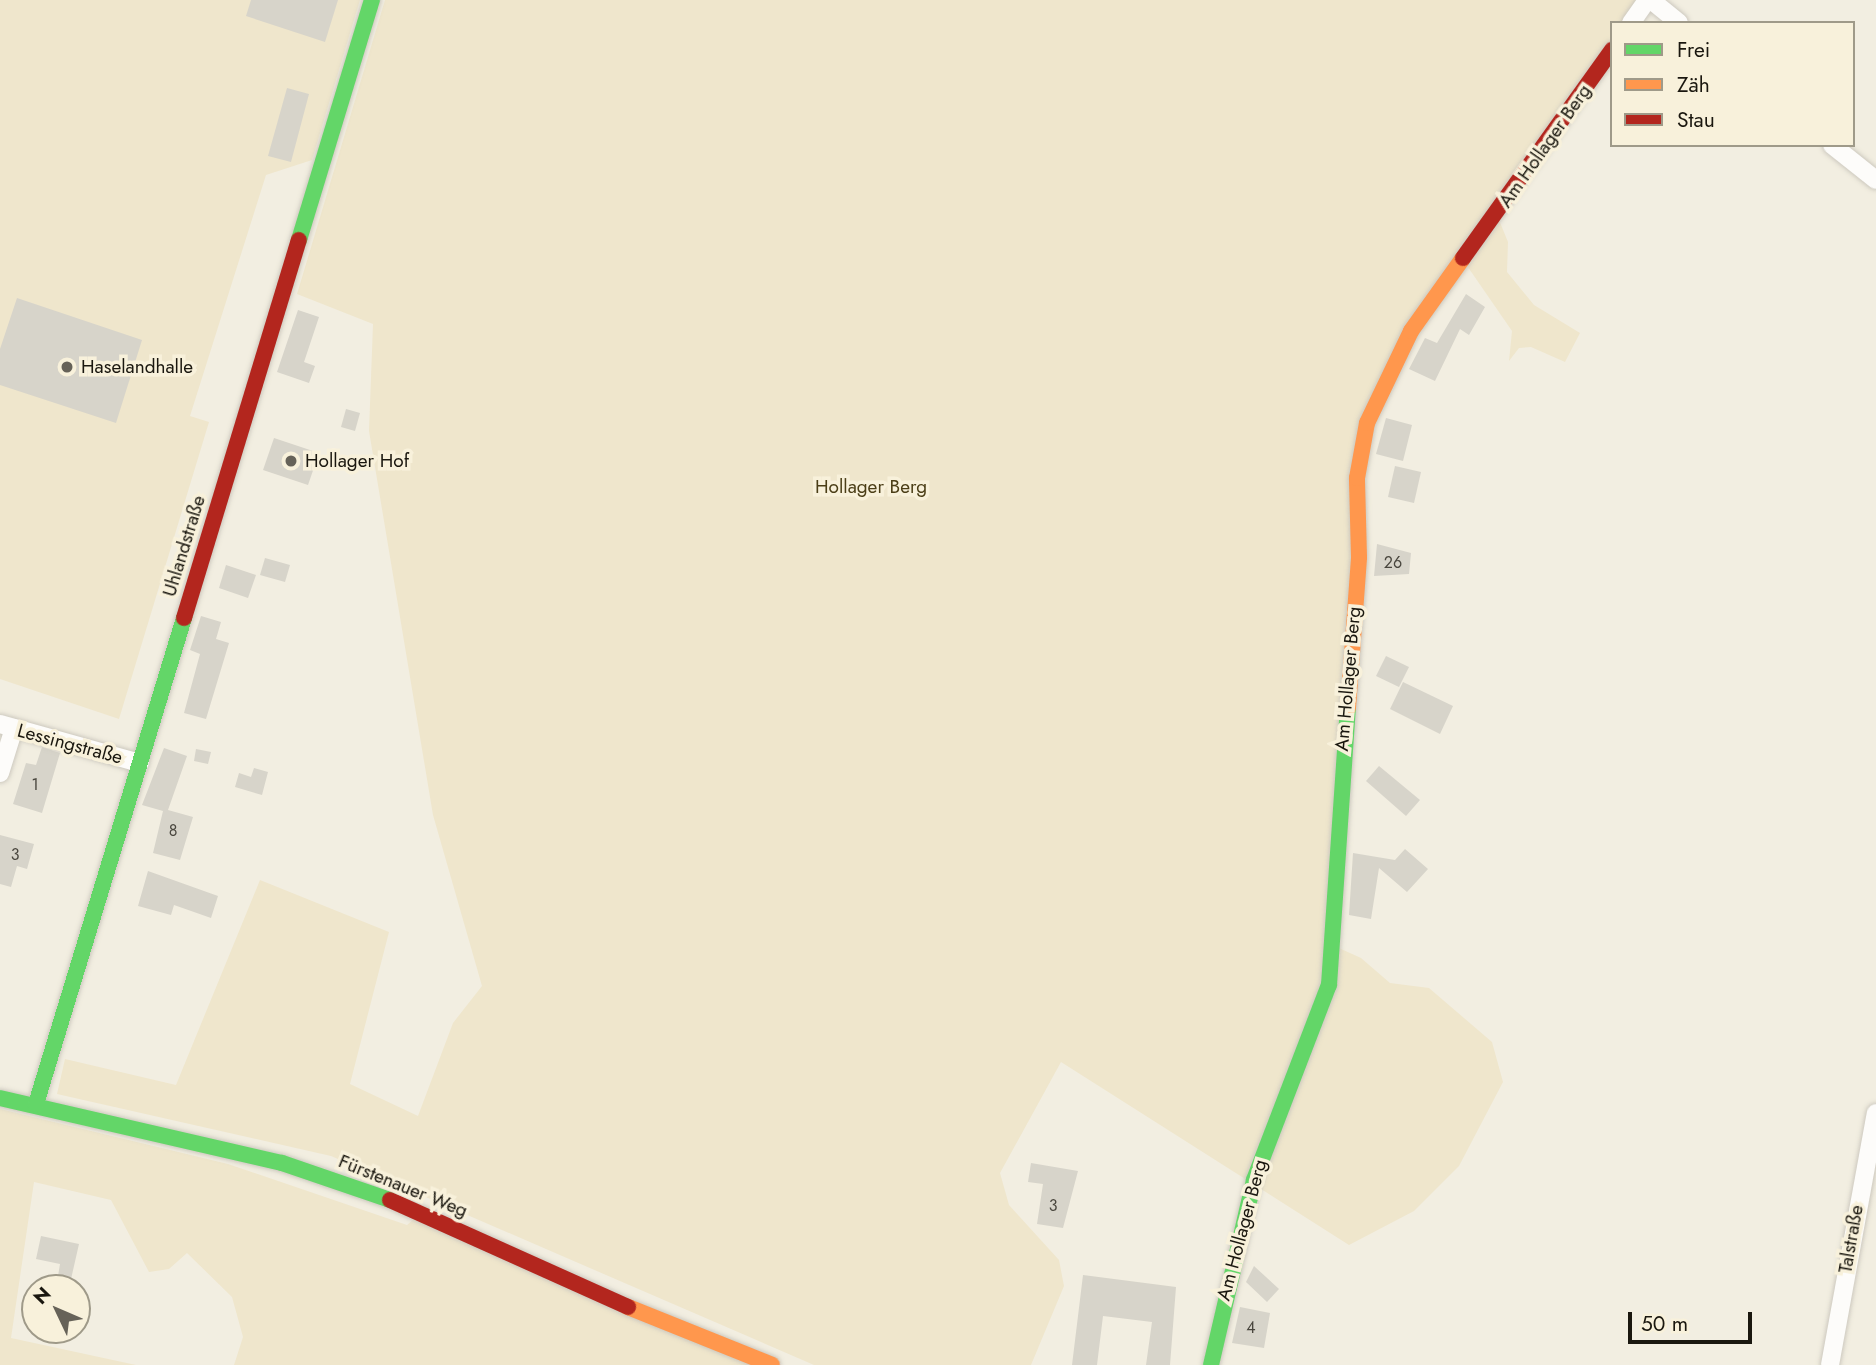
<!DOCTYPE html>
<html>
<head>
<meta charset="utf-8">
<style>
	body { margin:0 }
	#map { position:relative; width:1876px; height:1365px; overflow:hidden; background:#f2eee1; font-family:Jost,sans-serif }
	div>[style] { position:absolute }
	.green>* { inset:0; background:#efe6cc }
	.building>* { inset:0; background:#d7d4ca }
	.roads { filter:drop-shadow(0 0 2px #cdc9bf) drop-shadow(0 0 2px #cdc9bf) }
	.street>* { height:18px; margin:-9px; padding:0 9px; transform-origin:9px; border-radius:9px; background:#fdfcfa }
	.fast>* { height:16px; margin:-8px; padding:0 8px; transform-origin:8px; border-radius:8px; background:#63d668 }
	.slow>* { height:16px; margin:-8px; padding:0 8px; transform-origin:8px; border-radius:8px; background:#ff974d }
	.jam>* { height:16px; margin:-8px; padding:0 8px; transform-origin:8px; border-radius:8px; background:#b3261e }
	.dots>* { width:19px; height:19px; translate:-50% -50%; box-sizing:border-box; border:4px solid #f8f1db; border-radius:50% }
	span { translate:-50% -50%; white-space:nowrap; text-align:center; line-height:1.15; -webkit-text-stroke:7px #f8f1db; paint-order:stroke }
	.number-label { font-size:16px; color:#49463e }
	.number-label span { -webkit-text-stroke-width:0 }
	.street-label { font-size:19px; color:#1a170f }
	.poi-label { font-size:19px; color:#1a170f }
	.left { translate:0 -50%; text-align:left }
	.park-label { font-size:19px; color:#4b3e17 }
	.legend { position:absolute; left:1610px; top:21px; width:245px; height:126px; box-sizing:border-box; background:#f8f1db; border:2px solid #9f9a89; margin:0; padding:9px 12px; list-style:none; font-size:21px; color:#1a170f }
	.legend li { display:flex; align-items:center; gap:14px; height:35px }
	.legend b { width:35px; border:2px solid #9f9a89 }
	.north { position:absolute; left:21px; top:1274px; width:70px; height:70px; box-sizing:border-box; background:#f8f1db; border:2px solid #9f9a89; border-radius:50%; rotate:314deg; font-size:19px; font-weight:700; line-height:28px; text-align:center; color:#1a170f }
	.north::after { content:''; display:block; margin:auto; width:24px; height:32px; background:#666258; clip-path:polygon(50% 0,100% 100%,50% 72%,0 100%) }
	.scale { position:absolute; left:1628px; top:1312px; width:124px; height:32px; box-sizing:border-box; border:4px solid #1a170f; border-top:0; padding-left:9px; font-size:21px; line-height:24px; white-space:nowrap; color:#1a170f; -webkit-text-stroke:5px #f8f1db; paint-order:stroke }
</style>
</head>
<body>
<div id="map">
	<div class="green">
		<i style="clip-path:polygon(0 0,360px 0,312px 160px,266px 175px,190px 416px,209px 422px,119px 719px,0 679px)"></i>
		<i style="clip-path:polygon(385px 0,1647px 0,1631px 23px,1612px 23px,1612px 50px,1497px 215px,1508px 242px,1507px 272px,1534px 305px,1580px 333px,1565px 362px,1531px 347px,1519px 348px,1509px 361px,1512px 331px,1463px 260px,1367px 423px,1330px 944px,1361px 958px,1390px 983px,1429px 988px,1492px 1042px,1503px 1082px,1459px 1166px,1414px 1211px,1349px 1245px,1061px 1062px,1000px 1173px,1009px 1205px,1059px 1260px,1064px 1286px,1031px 1365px,814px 1365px,331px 1156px,57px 1094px,65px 1059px,176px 1085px,260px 880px,389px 932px,350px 1084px,418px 1116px,453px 1023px,482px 986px,433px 815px,369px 431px,373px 324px,297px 294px)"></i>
		<i style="clip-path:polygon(0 1109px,228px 1164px,407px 1225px,421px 1213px,772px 1365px,234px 1365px,243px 1337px,232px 1297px,187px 1253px,169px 1269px,149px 1272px,111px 1200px,34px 1182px,11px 1338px,136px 1365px,0 1365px)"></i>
	</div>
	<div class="building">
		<i style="clip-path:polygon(251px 0,338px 0,325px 42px,246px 16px)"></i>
		<i style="clip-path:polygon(287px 88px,309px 94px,291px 162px,268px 156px)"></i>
		<i style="clip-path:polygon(1466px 294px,1485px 307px,1469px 335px,1460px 329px,1435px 381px,1409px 369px,1425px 338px,1437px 343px)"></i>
		<i style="clip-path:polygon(17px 298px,142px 340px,116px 423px,0 385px,0 349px)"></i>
		<i style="clip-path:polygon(298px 310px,319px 317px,304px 362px,315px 366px,309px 383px,277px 372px)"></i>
		<i style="clip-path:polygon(346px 409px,360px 413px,355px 431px,341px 427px)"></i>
		<i style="clip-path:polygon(1386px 418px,1412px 425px,1403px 461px,1376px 454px)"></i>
		<i style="clip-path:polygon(274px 438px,319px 453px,308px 485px,263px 470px)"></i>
		<i style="clip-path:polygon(1395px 466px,1421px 472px,1414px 503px,1388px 497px)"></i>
		<i style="clip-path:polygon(1377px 544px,1411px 553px,1409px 574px,1374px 576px)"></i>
		<i style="clip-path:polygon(265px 558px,290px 565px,285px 582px,260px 575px)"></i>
		<i style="clip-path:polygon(226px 565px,256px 575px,248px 598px,219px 588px)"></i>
		<i style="clip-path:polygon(201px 616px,221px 622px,216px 639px,229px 643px,206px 719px,184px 713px,200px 654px,190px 650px)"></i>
		<i style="clip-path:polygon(1386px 656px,1409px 667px,1399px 687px,1376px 676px)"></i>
		<i style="clip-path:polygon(1403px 682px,1453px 706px,1440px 734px,1390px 709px)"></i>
		<i style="clip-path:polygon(42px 747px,60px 753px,42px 813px,13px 804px,26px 763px,36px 765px)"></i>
		<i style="clip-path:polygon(164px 748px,187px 756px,168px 810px,193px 817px,180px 860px,153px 853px,163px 811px,142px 805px)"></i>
		<i style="clip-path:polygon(196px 749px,211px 752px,208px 764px,194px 761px)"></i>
		<i style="clip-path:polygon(1379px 766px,1420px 800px,1406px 816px,1366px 781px)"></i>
		<i style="clip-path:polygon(254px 768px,268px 772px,262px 795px,235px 787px,239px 773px,251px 777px)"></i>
		<i style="clip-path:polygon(0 835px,34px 844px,27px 869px,17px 866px,11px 887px,0 884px)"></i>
		<i style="clip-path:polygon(1405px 849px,1428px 869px,1407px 892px,1379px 868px,1371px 919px,1349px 915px,1353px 853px,1395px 860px)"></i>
		<i style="clip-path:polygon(148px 871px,218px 896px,211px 918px,174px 905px,171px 915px,138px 906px)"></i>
		<i style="clip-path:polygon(1031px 1163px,1078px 1171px,1063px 1228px,1037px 1224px,1043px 1184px,1028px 1182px)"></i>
		<i style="clip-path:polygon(41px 1236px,79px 1244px,69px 1288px,56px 1288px,60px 1264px,36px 1259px)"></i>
		<i style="clip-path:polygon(1254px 1266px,1279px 1289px,1267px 1302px,1246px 1282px)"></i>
		<i style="clip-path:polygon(1083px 1275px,1176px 1287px,1170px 1365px,1146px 1365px,1152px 1322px,1103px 1316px,1097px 1365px,1072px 1365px)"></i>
		<i style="clip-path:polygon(1240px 1307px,1270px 1313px,1264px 1348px,1232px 1343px)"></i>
	</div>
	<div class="roads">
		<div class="street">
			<i style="left:1651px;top:0;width:36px;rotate:39deg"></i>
			<i style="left:1631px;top:23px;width:28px;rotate:-55deg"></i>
			<i style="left:1832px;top:145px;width:56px;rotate:38.5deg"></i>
			<i style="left:0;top:724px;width:145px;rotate:15.6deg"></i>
			<i style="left:0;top:773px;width:47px;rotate:-72.7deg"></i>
			<i style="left:1830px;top:1365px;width:256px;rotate:-79.7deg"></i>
		</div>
		<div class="fast">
			<i style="left:299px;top:240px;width:251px;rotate:-73.1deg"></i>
			<i style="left:0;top:1098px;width:289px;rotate:13deg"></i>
			<i style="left:282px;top:1163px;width:114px;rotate:18.9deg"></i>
			<i style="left:36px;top:1104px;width:508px;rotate:-73.06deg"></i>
			<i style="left:1211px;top:1365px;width:190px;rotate:-76.9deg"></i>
			<i style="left:1254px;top:1180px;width:209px;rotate:-69deg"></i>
			<i style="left:1329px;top:985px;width:278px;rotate:-86.1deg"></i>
		</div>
		<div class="slow">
			<i style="left:1348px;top:708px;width:151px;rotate:-85.8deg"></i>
			<i style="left:1359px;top:557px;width:79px;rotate:-91.5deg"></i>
			<i style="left:1357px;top:478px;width:56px;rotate:-79.7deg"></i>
			<i style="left:1367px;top:423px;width:102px;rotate:-64.4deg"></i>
			<i style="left:1411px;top:331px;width:90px;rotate:-54.5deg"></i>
			<i style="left:628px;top:1307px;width:155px;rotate:21.9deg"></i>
		</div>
		<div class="jam">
			<i style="left:1463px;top:258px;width:256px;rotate:-54.4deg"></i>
			<i style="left:184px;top:618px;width:395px;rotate:-73.1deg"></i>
			<i style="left:390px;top:1200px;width:261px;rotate:24.2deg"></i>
		</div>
	</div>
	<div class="dots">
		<i style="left:67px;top:367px;background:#666258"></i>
		<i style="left:291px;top:461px;background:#666258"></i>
	</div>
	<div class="number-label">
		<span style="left:1393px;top:563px">26</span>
		<span style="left:35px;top:785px">1</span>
		<span style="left:173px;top:831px">8</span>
		<span style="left:15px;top:855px">3</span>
		<span style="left:1053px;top:1206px">3</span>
		<span style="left:1251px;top:1328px">4</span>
	</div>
	<div class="street-label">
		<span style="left:1545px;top:146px;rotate:-55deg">Am Hollager Berg</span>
		<span style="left:184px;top:546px;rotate:-73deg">Uhlandstraße</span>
		<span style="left:1348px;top:679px;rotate:-85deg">Am Hollager Berg</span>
		<span style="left:70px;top:744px;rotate:15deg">Lessingstraße</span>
		<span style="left:403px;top:1186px;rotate:22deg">Fürstenauer Weg</span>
		<span style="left:1242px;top:1230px;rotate:-75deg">Am Hollager Berg</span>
		<span style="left:1851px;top:1239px;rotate:-80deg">Talstraße</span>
	</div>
	<div class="poi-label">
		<span class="left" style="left:81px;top:367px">Haselandhalle</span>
		<span class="left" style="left:305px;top:461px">Hollager Hof</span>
	</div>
	<div class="park-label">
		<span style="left:871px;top:487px">Hollager Berg</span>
	</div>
	<ul class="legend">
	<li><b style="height:9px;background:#63d668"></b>Frei</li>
	<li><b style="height:9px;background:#ff974d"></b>Zäh</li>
	<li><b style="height:9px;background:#b3261e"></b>Stau</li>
	</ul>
	<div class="north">N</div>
	<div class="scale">50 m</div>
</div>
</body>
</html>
